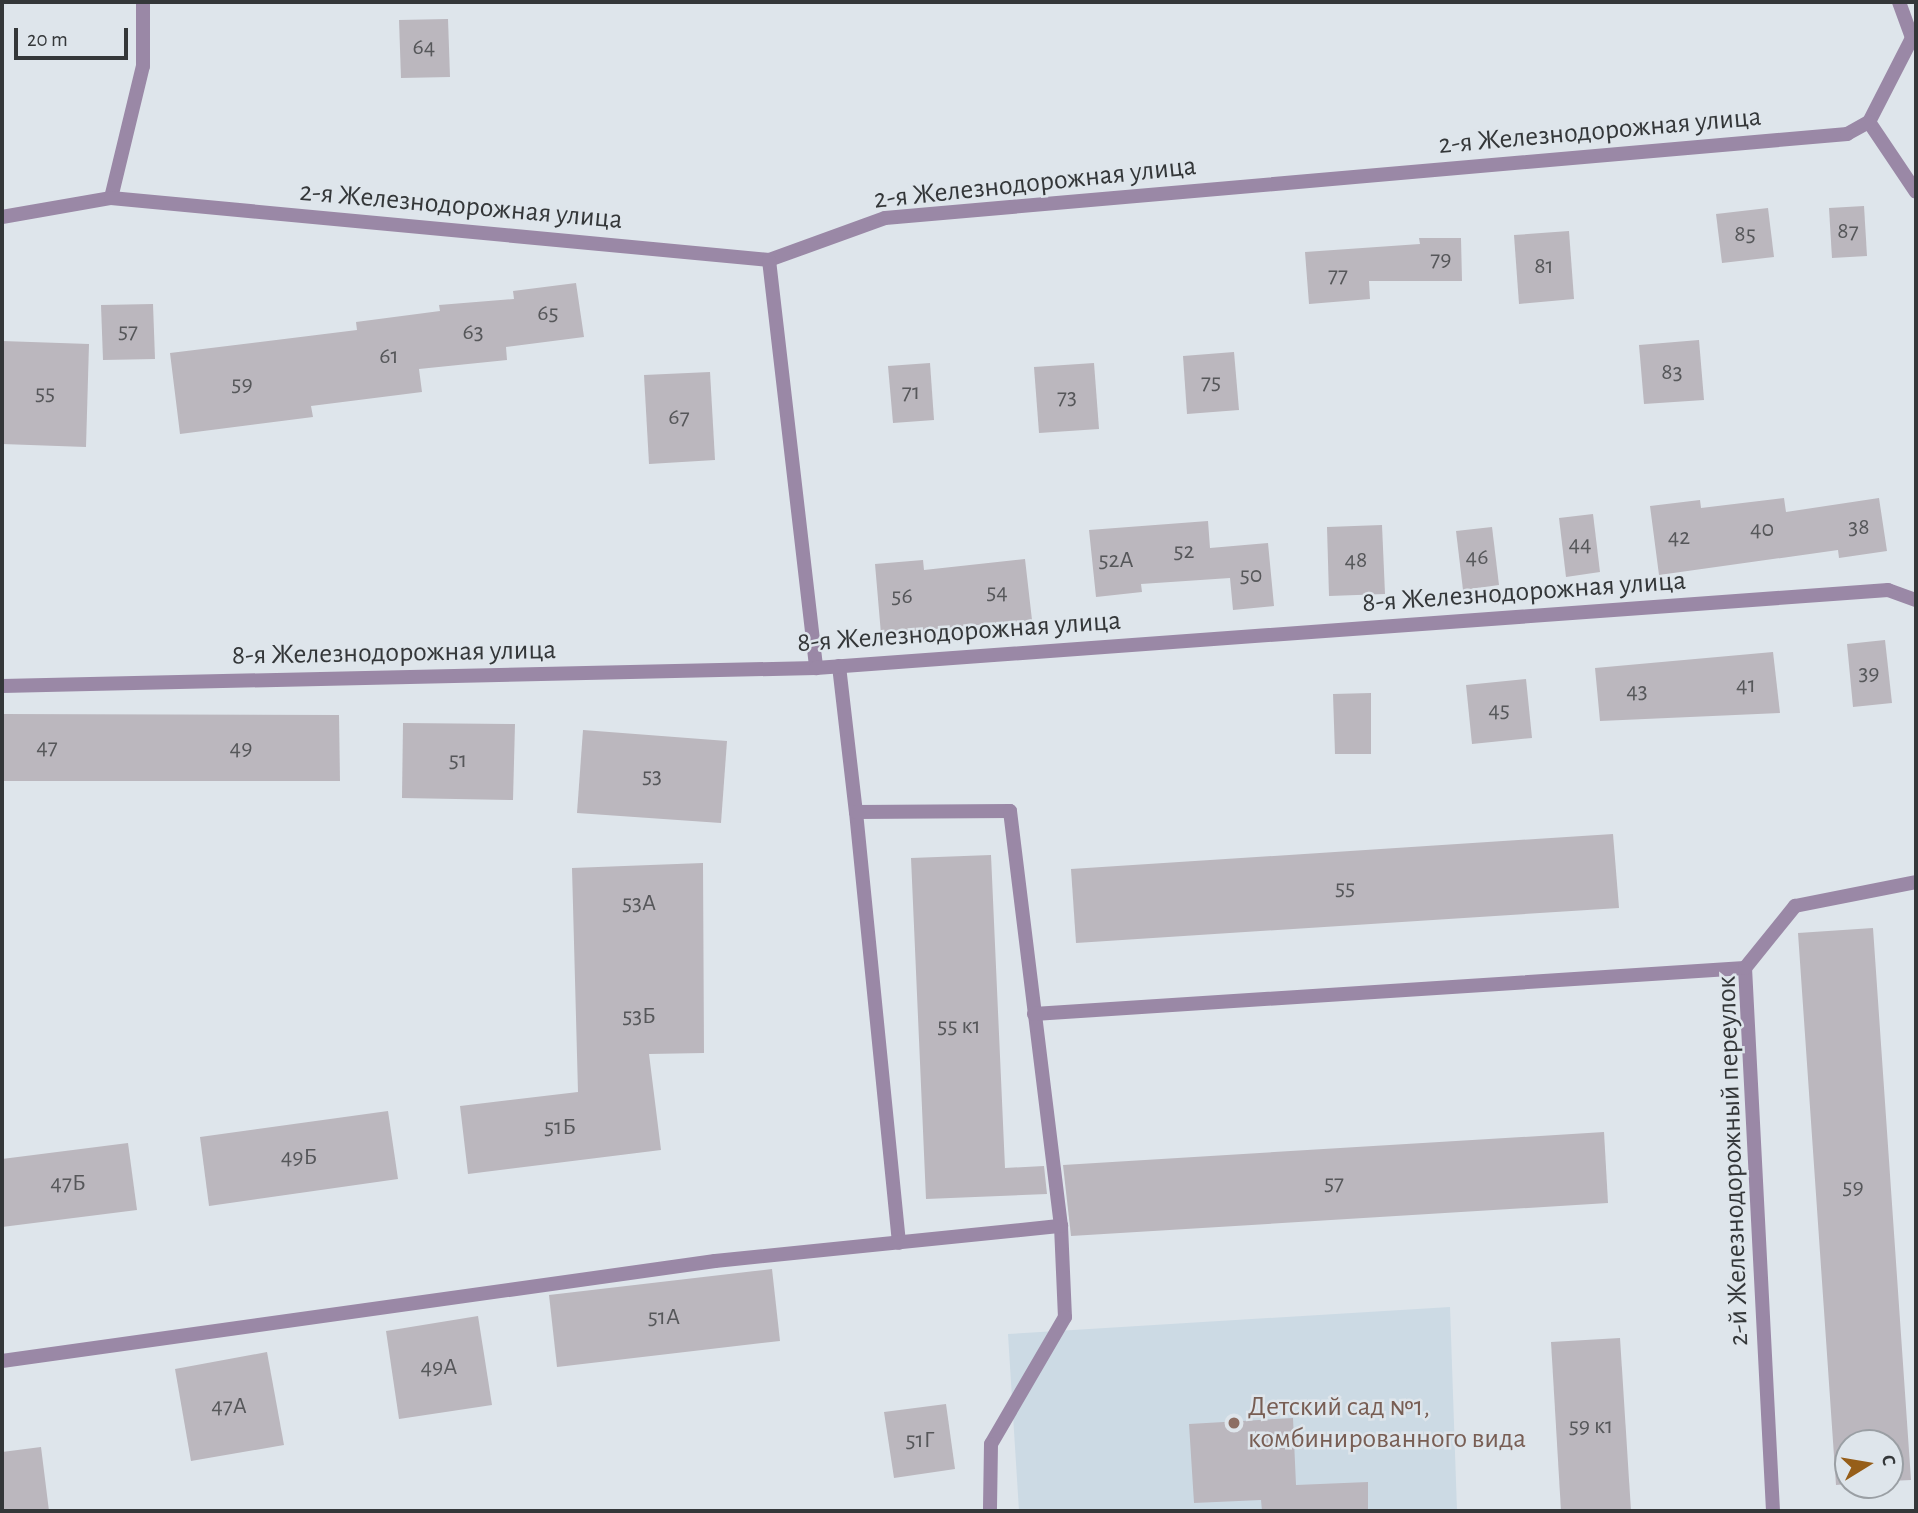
<!DOCTYPE html>
<html>
<head>
<meta charset="utf-8">
<style>
	body { margin:0 }
	#map { position:relative; width:1918px; height:1513px; overflow:hidden; background:#dee5eb; font-family:"Alegreya Sans",sans-serif }
	div>[style] { position:absolute }
	.built>* { inset:0; background:#ccdae4 }
	.building>* { inset:0; background:#bbb7be }
	.service>* { height:14px; margin:-7px; padding:0 7px; transform-origin:7px; border-radius:7px; background:#9a88a6 }
	.minor>* { height:14px; margin:-7px; padding:0 7px; transform-origin:7px; border-radius:7px; background:#9a88a6 }
	.dots>* { width:19px; height:19px; translate:-50% -50%; box-sizing:border-box; border:4px solid #dee5eb; border-radius:50% }
	span { translate:-50% -50%; white-space:nowrap; text-align:center; line-height:1.15; -webkit-text-stroke:5px #dee5eb; paint-order:stroke }
	.number-label { font-size:24px; color:#56575a }
	.number-label span { -webkit-text-stroke-width:0 }
	.street-label { font-size:28px; color:#343739 }
	.education-label { font-size:28px; color:#785e54 }
	.left { translate:0 -50%; text-align:left }
	.frame { position:absolute; inset:0; border:4px solid #343739; pointer-events:none }
	.north { position:absolute; left:1834px; top:1429px; width:70px; height:70px; box-sizing:border-box; background:#dee5eb; border:2px solid #9a9fa4; border-radius:50%; rotate:79deg; font-size:19px; font-weight:700; line-height:28px; text-align:center; color:#343739 }
	.north::after { content:''; display:block; margin:auto; width:24px; height:32px; background:#965e19; clip-path:polygon(50% 0,100% 100%,50% 72%,0 100%) }
	.scale { position:absolute; left:14px; top:28px; width:114px; height:32px; box-sizing:border-box; border:4px solid #343739; border-top:0; padding-left:9px; font-size:21px; line-height:24px; white-space:nowrap; color:#343739; -webkit-text-stroke:5px #dee5eb; paint-order:stroke }
</style>
</head>
<body>
<div id="map">
	<div class="built">
		<i style="clip-path:polygon(1450px 1307px,1457px 1511px,1019px 1511px,1008px 1334px)"></i>
	</div>
	<div class="building">
		<i style="clip-path:polygon(448px 19px,450px 77px,401px 78px,399px 20px)"></i>
		<i style="clip-path:polygon(1864px 206px,1867px 256px,1832px 258px,1829px 208px)"></i>
		<i style="clip-path:polygon(1768px 208px,1774px 257px,1722px 263px,1716px 214px)"></i>
		<i style="clip-path:polygon(1569px 231px,1574px 299px,1519px 304px,1514px 235px)"></i>
		<i style="clip-path:polygon(1419px 238px,1461px 238px,1462px 281px,1369px 281px,1370px 299px,1309px 304px,1305px 252px,1420px 244px)"></i>
		<i style="clip-path:polygon(576px 283px,584px 337px,506px 347px,507px 360px,419px 369px,422px 392px,311px 406px,313px 417px,180px 434px,170px 353px,357px 330px,356px 322px,440px 311px,439px 305px,514px 299px,513px 291px)"></i>
		<i style="clip-path:polygon(153px 304px,155px 359px,103px 360px,101px 305px)"></i>
		<i style="clip-path:polygon(1699px 340px,1704px 400px,1644px 404px,1639px 345px)"></i>
		<i style="clip-path:polygon(2px 341px,89px 344px,86px 447px,2px 444px)"></i>
		<i style="clip-path:polygon(1234px 352px,1239px 410px,1187px 414px,1183px 356px)"></i>
		<i style="clip-path:polygon(930px 363px,934px 420px,893px 423px,888px 366px)"></i>
		<i style="clip-path:polygon(1094px 363px,1099px 429px,1039px 433px,1034px 367px)"></i>
		<i style="clip-path:polygon(710px 372px,715px 460px,649px 464px,644px 375px)"></i>
		<i style="clip-path:polygon(1784px 498px,1786px 512px,1879px 498px,1887px 551px,1839px 558px,1838px 550px,1659px 575px,1650px 506px,1700px 500px,1701px 508px)"></i>
		<i style="clip-path:polygon(1593px 514px,1600px 572px,1566px 577px,1559px 518px)"></i>
		<i style="clip-path:polygon(1208px 521px,1210px 548px,1268px 543px,1274px 606px,1233px 610px,1230px 578px,1141px 584px,1142px 592px,1096px 597px,1089px 530px)"></i>
		<i style="clip-path:polygon(1382px 525px,1385px 594px,1329px 596px,1327px 527px)"></i>
		<i style="clip-path:polygon(1492px 527px,1499px 585px,1463px 590px,1456px 531px)"></i>
		<i style="clip-path:polygon(1025px 559px,1032px 620px,881px 634px,875px 564px,923px 560px,924px 570px)"></i>
		<i style="clip-path:polygon(1885px 640px,1892px 703px,1853px 707px,1847px 644px)"></i>
		<i style="clip-path:polygon(1773px 652px,1780px 713px,1600px 721px,1595px 668px)"></i>
		<i style="clip-path:polygon(1526px 679px,1532px 738px,1472px 744px,1466px 685px)"></i>
		<i style="clip-path:polygon(1371px 693px,1371px 754px,1335px 754px,1333px 694px)"></i>
		<i style="clip-path:polygon(2px 714px,339px 715px,340px 781px,2px 781px)"></i>
		<i style="clip-path:polygon(403px 723px,515px 724px,513px 800px,402px 798px)"></i>
		<i style="clip-path:polygon(583px 730px,727px 741px,721px 823px,577px 813px)"></i>
		<i style="clip-path:polygon(1613px 834px,1619px 908px,1076px 943px,1071px 869px)"></i>
		<i style="clip-path:polygon(991px 855px,1005px 1168px,1044px 1166px,1047px 1194px,926px 1199px,911px 858px)"></i>
		<i style="clip-path:polygon(703px 863px,704px 1053px,649px 1054px,661px 1150px,468px 1174px,460px 1106px,578px 1092px,572px 868px)"></i>
		<i style="clip-path:polygon(1873px 928px,1911px 1480px,1890px 1481px,1890px 1443px,1848px 1443px,1848px 1484px,1836px 1485px,1798px 933px)"></i>
		<i style="clip-path:polygon(388px 1111px,398px 1179px,209px 1206px,200px 1137px)"></i>
		<i style="clip-path:polygon(1604px 1132px,1608px 1203px,1071px 1236px,1063px 1165px)"></i>
		<i style="clip-path:polygon(128px 1143px,137px 1210px,2px 1227px,2px 1159px)"></i>
		<i style="clip-path:polygon(772px 1269px,780px 1341px,557px 1367px,549px 1295px)"></i>
		<i style="clip-path:polygon(478px 1316px,492px 1405px,399px 1419px,386px 1331px)"></i>
		<i style="clip-path:polygon(1620px 1338px,1631px 1511px,1561px 1511px,1551px 1342px)"></i>
		<i style="clip-path:polygon(267px 1352px,284px 1445px,191px 1461px,175px 1369px)"></i>
		<i style="clip-path:polygon(946px 1404px,955px 1469px,894px 1478px,884px 1412px)"></i>
		<i style="clip-path:polygon(1293px 1418px,1296px 1485px,1368px 1482px,1368px 1511px,1262px 1511px,1261px 1500px,1194px 1503px,1189px 1424px)"></i>
		<i style="clip-path:polygon(41px 1447px,49px 1511px,2px 1511px,2px 1452px)"></i>
	</div>
	<div class="service">
		<i style="left:111px;top:198px;width:136px;rotate:-76.4deg"></i>
		<i style="left:143px;top:66px;width:64px;rotate:-90deg"></i>
		<i style="left:856px;top:812px;width:433px;rotate:84.3deg"></i>
	</div>
	<div class="minor">
		<i style="left:1899px;top:2px;width:38px;rotate:70deg"></i>
		<i style="left:1912px;top:38px;width:94px;rotate:117.1deg"></i>
		<i style="left:1869px;top:122px;width:84px;rotate:56.1deg"></i>
		<i style="left:2px;top:217px;width:111px;rotate:-9.9deg"></i>
		<i style="left:111px;top:198px;width:661px;rotate:5.38deg"></i>
		<i style="left:769px;top:260px;width:123px;rotate:-19.9deg"></i>
		<i style="left:885px;top:218px;width:966px;rotate:-4.99deg"></i>
		<i style="left:1847px;top:134px;width:25px;rotate:-29deg"></i>
		<i style="left:769px;top:260px;width:411px;rotate:83.4deg"></i>
		<i style="left:839px;top:666px;width:147px;rotate:83.4deg"></i>
		<i style="left:856px;top:812px;width:154px;rotate:-0.4deg"></i>
		<i style="left:1010px;top:811px;width:418px;rotate:83deg"></i>
		<i style="left:1061px;top:1226px;width:91px;rotate:87.5deg"></i>
		<i style="left:1065px;top:1317px;width:147px;rotate:120.2deg"></i>
		<i style="left:991px;top:1444px;width:67px;rotate:90.9deg"></i>
		<i style="left:2px;top:686px;width:814px;rotate:-1.27deg"></i>
		<i style="left:816px;top:668px;width:1075px;rotate:-4.16deg"></i>
		<i style="left:1888px;top:590px;width:30px;rotate:20deg"></i>
		<i style="left:1034px;top:1014px;width:712px;rotate:-3.7deg"></i>
		<i style="left:2px;top:1361px;width:720px;rotate:-7.98deg"></i>
		<i style="left:715px;top:1261px;width:348px;rotate:-5.8deg"></i>
		<i style="left:1773px;top:1511px;width:544px;rotate:-92.95deg"></i>
		<i style="left:1745px;top:968px;width:80px;rotate:-51.1deg"></i>
		<i style="left:1795px;top:906px;width:123px;rotate:-11.2deg"></i>
	</div>
	<div class="dots">
		<i style="left:1234px;top:1423px;background:#8d6e63"></i>
	</div>
	<div class="number-label">
		<span style="left:424px;top:48px">64</span>
		<span style="left:1848px;top:232px">87</span>
		<span style="left:1745px;top:235px">85</span>
		<span style="left:1441px;top:260px">79</span>
		<span style="left:1544px;top:267px">81</span>
		<span style="left:1338px;top:276px">77</span>
		<span style="left:548px;top:314px">65</span>
		<span style="left:128px;top:332px">57</span>
		<span style="left:473px;top:333px">63</span>
		<span style="left:389px;top:357px">61</span>
		<span style="left:1672px;top:373px">83</span>
		<span style="left:1211px;top:383px">75</span>
		<span style="left:242px;top:385px">59</span>
		<span style="left:911px;top:393px">71</span>
		<span style="left:45px;top:394px">55</span>
		<span style="left:1067px;top:398px">73</span>
		<span style="left:679px;top:418px">67</span>
		<span style="left:1859px;top:528px">38</span>
		<span style="left:1762px;top:530px">40</span>
		<span style="left:1679px;top:538px">42</span>
		<span style="left:1580px;top:545px">44</span>
		<span style="left:1184px;top:552px">52</span>
		<span style="left:1477px;top:558px">46</span>
		<span style="left:1116px;top:561px">52А</span>
		<span style="left:1356px;top:561px">48</span>
		<span style="left:1251px;top:576px">50</span>
		<span style="left:997px;top:593px">54</span>
		<span style="left:902px;top:597px">56</span>
		<span style="left:1869px;top:674px">39</span>
		<span style="left:1746px;top:686px">41</span>
		<span style="left:1637px;top:692px">43</span>
		<span style="left:1499px;top:711px">45</span>
		<span style="left:47px;top:748px">47</span>
		<span style="left:241px;top:749px">49</span>
		<span style="left:458px;top:761px">51</span>
		<span style="left:652px;top:777px">53</span>
		<span style="left:1345px;top:889px">55</span>
		<span style="left:639px;top:904px">53А</span>
		<span style="left:639px;top:1017px">53Б</span>
		<span style="left:959px;top:1027px">55 к1</span>
		<span style="left:560px;top:1128px">51Б</span>
		<span style="left:299px;top:1158px">49Б</span>
		<span style="left:68px;top:1184px">47Б</span>
		<span style="left:1334px;top:1184px">57</span>
		<span style="left:1853px;top:1188px">59</span>
		<span style="left:664px;top:1318px">51А</span>
		<span style="left:439px;top:1368px">49А</span>
		<span style="left:229px;top:1407px">47А</span>
		<span style="left:1591px;top:1427px">59 к1</span>
		<span style="left:920px;top:1441px">51Г</span>
	</div>
	<div class="street-label">
		<span style="left:1600px;top:131px;rotate:-5deg">2-я Железнодорожная улица</span>
		<span style="left:1035px;top:183px;rotate:-6deg">2-я Железнодорожная улица</span>
		<span style="left:461px;top:206px;rotate:5deg">2-я Железнодорожная улица</span>
		<span style="left:1524px;top:592px;rotate:-4deg">8-я Железнодорожная улица</span>
		<span style="left:959px;top:632px;rotate:-4deg">8-я Железнодорожная улица</span>
		<span style="left:394px;top:653px;rotate:-1deg">8-я Железнодорожная улица</span>
		<span style="left:1733px;top:1161px;rotate:-92deg">2-й Железнодорожный переулок</span>
	</div>
	<div class="education-label">
		<span class="left" style="left:1248px;top:1423px">Детский сад №1,<br>комбинированного вида</span>
	</div>
	<div class="frame"></div>
	<div class="north">С</div>
	<div class="scale">20 m</div>
</div>
</body>
</html>
